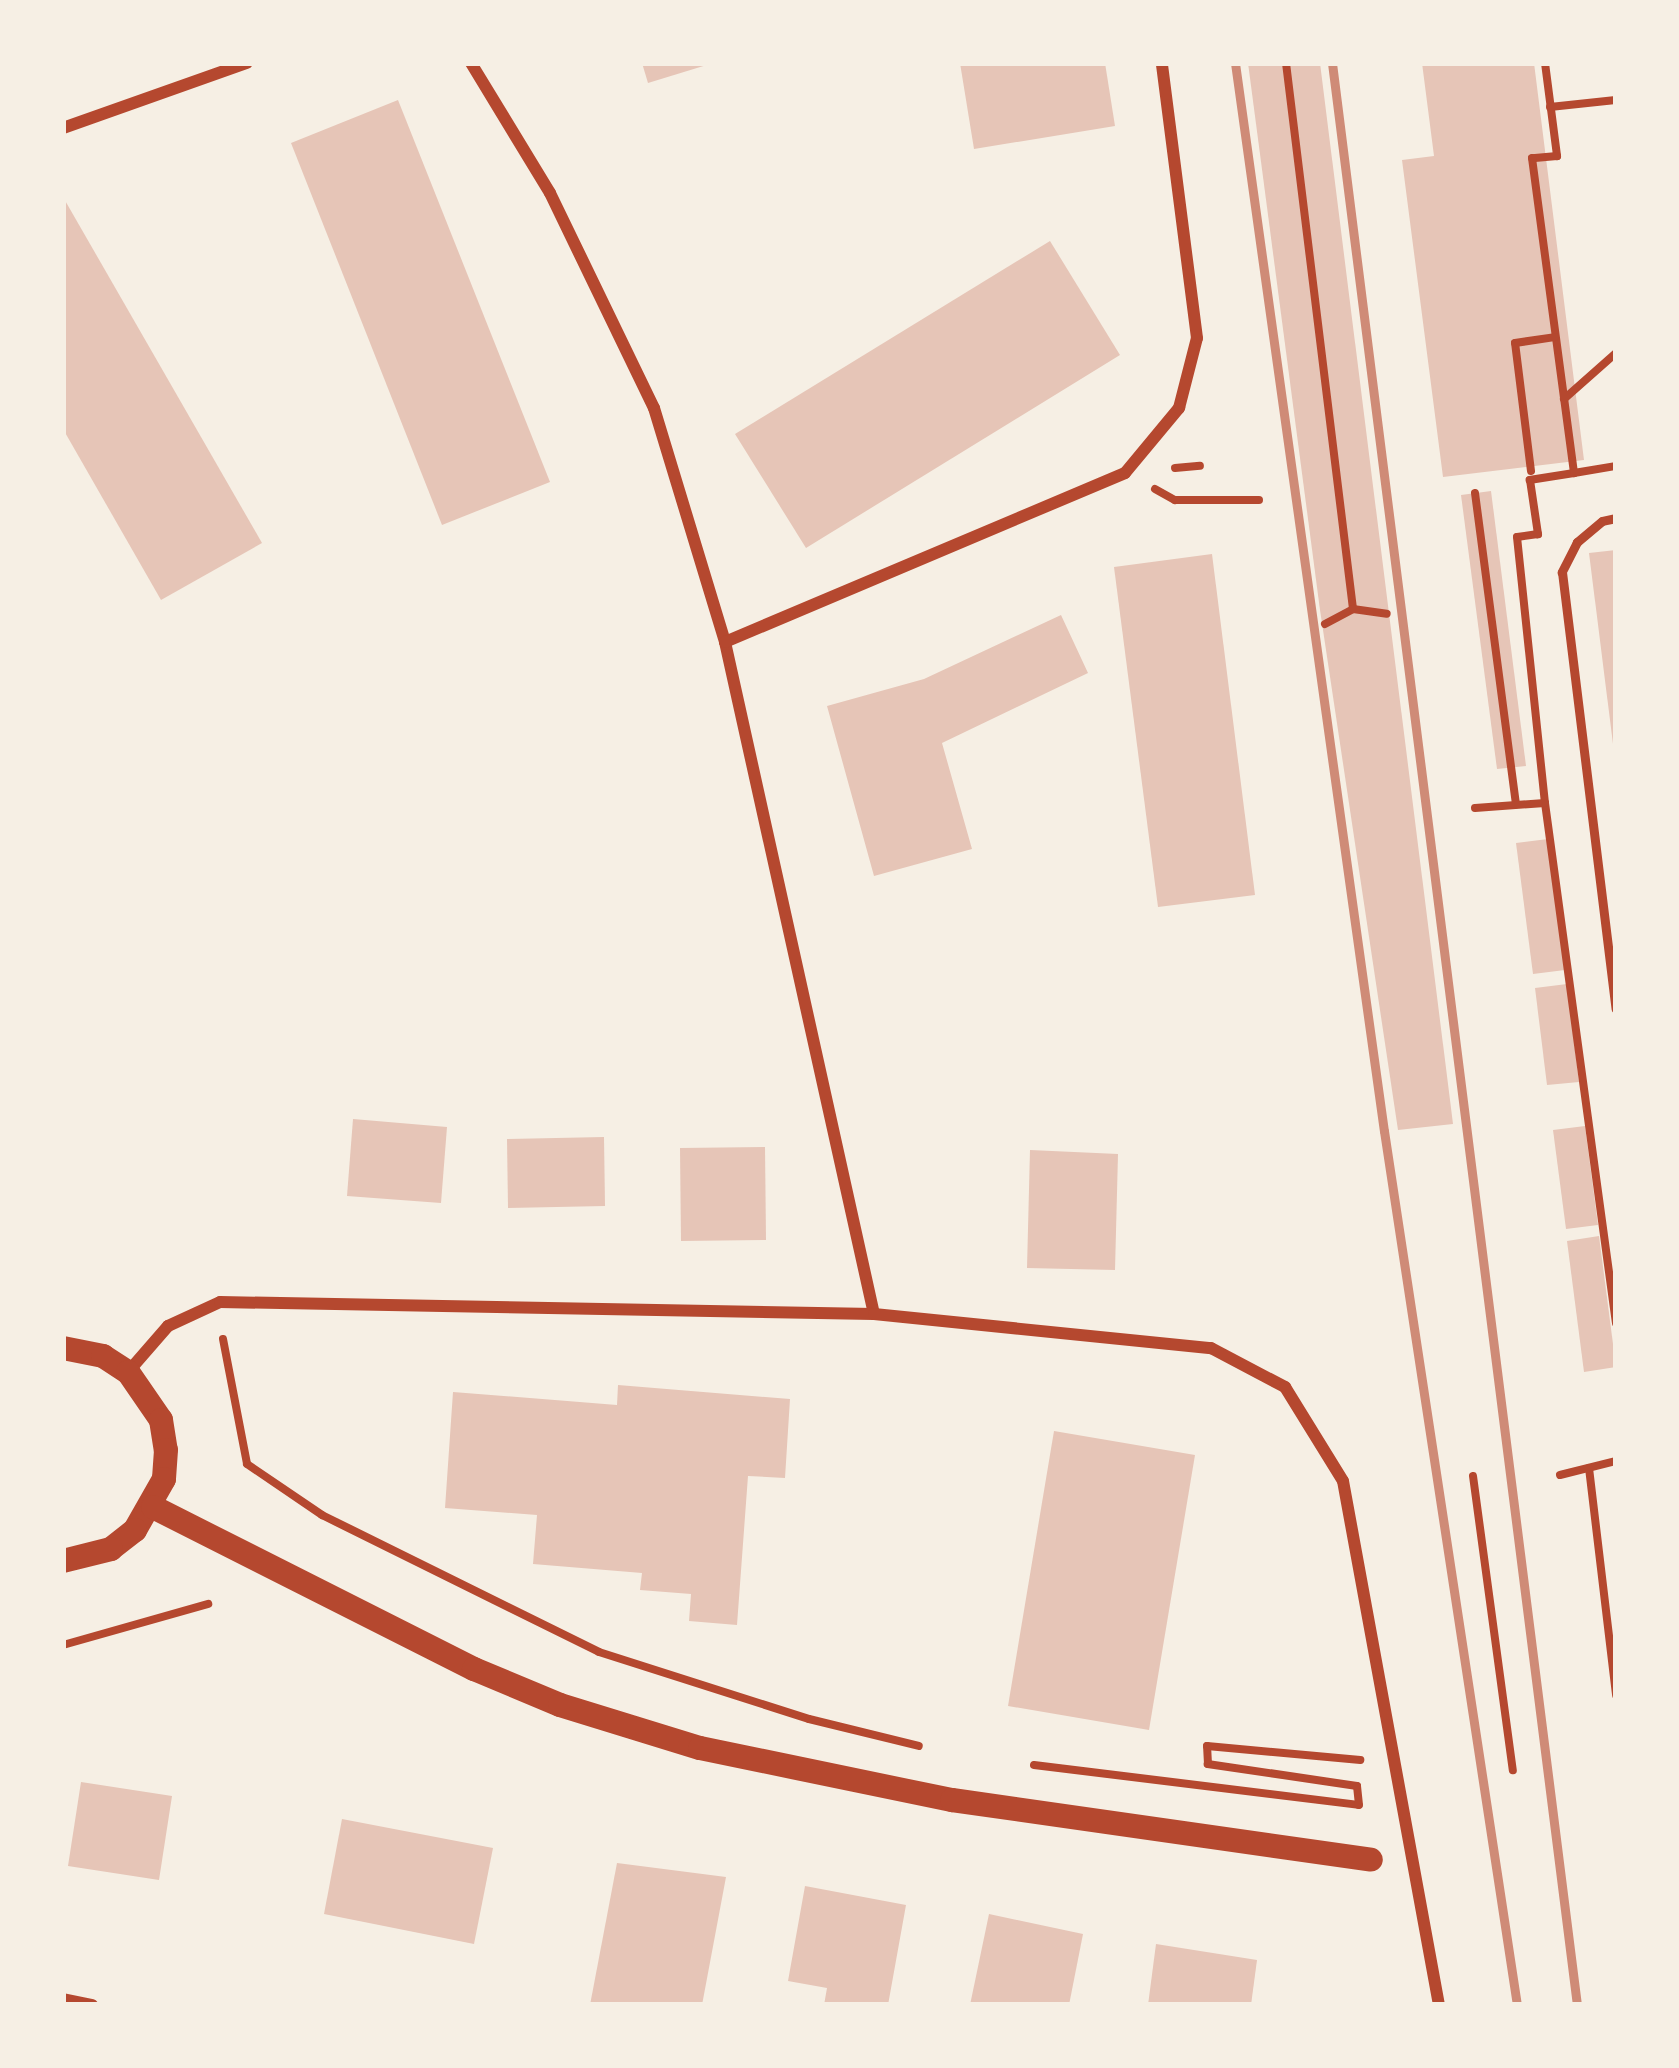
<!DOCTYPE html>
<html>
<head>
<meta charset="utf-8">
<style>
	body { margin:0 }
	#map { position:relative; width:1679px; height:2068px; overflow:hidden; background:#f6efe4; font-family:"Open Sans",sans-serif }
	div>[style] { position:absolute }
	.building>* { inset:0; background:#e6c5b7 }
	.path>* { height:8px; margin:-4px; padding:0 4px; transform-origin:4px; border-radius:4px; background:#b5482f }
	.service>* { height:9px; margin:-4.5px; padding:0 4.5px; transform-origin:4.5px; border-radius:4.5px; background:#b5482f }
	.minor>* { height:12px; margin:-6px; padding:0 6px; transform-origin:6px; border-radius:6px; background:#b5482f }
	.secondary>* { height:24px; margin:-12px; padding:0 12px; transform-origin:12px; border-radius:12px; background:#b5482f }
	.rail>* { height:9px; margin:-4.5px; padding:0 4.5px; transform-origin:4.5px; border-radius:4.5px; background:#cf8b77 }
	span { translate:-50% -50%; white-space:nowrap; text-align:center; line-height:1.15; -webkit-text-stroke:10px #f6efe4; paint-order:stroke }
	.frame { position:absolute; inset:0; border:66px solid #f6efe4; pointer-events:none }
</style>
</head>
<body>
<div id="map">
	<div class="building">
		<i style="clip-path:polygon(642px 63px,710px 63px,710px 64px,648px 83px)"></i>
		<i style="clip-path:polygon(960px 63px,1105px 63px,1115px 126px,974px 149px)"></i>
		<i style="clip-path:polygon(1248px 63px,1320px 63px,1453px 1124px,1398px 1130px,1320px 610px)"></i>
		<i style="clip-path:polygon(1422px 63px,1534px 63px,1584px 460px,1443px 477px,1402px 160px,1434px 156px)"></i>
		<i style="clip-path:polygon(398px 100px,550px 482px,442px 525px,291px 143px)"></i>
		<i style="clip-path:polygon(63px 197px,262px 543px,161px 600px,63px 429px)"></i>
		<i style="clip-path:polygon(1050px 241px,1120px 355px,806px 548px,735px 434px)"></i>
		<i style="clip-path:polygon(1491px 491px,1526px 766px,1497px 769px,1461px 495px)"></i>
		<i style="clip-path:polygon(1616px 550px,1616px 744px,1613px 744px,1589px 553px)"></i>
		<i style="clip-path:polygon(1212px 554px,1255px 895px,1158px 907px,1114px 567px)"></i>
		<i style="clip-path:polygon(1061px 615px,1088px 673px,942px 743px,972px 849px,874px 876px,827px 706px,924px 679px)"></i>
		<i style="clip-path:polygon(1548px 839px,1565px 970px,1533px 974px,1516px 843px)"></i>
		<i style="clip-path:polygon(1567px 984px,1579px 1082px,1547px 1085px,1535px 988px)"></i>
		<i style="clip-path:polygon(353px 1119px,447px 1127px,441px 1203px,347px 1196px)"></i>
		<i style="clip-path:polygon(1585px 1126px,1598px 1225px,1566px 1229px,1553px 1130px)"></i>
		<i style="clip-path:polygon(604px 1137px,605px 1206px,508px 1208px,507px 1139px)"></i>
		<i style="clip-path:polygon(765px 1147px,766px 1240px,681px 1241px,680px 1148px)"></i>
		<i style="clip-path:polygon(1030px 1150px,1118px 1154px,1115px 1270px,1027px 1268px)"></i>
		<i style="clip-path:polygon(1599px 1236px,1616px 1367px,1584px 1372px,1567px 1241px)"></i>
		<i style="clip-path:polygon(618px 1385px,790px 1399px,785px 1478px,748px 1476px,737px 1625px,689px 1621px,691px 1594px,640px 1590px,642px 1573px,533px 1564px,537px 1515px,445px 1508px,453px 1392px,617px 1405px)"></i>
		<i style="clip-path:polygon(1054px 1431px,1195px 1455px,1149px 1730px,1008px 1706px)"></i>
		<i style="clip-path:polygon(81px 1782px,172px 1796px,159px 1880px,68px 1866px)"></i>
		<i style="clip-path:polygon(342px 1819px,493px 1848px,474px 1944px,324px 1914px)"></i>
		<i style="clip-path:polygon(617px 1863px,726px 1877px,702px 2005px,590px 2005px)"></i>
		<i style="clip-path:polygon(805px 1886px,906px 1905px,888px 2005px,824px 2005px,827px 1988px,788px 1981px)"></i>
		<i style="clip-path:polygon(989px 1914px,1083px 1934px,1069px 2005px,970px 2005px)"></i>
		<i style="clip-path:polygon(1156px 1944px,1257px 1960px,1251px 2005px,1148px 2005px)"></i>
	</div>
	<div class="path">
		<i style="left:1286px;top:63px;width:550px;rotate:83deg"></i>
		<i style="left:1545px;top:63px;width:94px;rotate:82.6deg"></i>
		<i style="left:1557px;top:156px;width:25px;rotate:175deg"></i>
		<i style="left:1532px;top:158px;width:318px;rotate:82.4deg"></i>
		<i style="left:1574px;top:473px;width:45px;rotate:171deg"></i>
		<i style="left:1530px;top:480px;width:55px;rotate:81.6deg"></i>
		<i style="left:1538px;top:534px;width:21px;rotate:172deg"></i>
		<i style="left:1517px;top:537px;width:267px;rotate:84deg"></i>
		<i style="left:1545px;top:803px;width:525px;rotate:82.23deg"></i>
		<i style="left:1550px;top:107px;width:66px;rotate:-6.1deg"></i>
		<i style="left:1564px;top:399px;width:69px;rotate:-41.5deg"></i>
		<i style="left:1175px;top:468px;width:25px;rotate:-5deg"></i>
		<i style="left:1531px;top:471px;width:129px;rotate:-97.1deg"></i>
		<i style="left:1515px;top:343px;width:40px;rotate:-8.5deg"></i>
		<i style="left:1574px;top:473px;width:43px;rotate:-9.5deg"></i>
		<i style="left:1155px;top:489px;width:23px;rotate:29deg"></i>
		<i style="left:1175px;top:500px;width:84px"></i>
		<i style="left:1475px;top:493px;width:314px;rotate:82.5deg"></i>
		<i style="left:1325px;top:624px;width:32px;rotate:-28deg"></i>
		<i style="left:1353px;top:609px;width:34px;rotate:8deg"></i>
		<i style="left:1475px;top:808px;width:70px;rotate:-4.1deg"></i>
		<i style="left:223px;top:1339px;width:127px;rotate:79.1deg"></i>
		<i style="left:247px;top:1464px;width:91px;rotate:34.2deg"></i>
		<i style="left:322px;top:1515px;width:309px;rotate:26.3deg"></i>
		<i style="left:599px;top:1652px;width:220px;rotate:17.7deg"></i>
		<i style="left:809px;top:1719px;width:113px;rotate:13.8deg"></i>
		<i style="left:1589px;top:1468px;width:229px;rotate:83.2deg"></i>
		<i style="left:1560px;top:1475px;width:58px;rotate:-14deg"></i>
		<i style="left:1473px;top:1476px;width:297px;rotate:82.3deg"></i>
		<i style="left:63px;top:1645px;width:151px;rotate:-15.8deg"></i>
		<i style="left:1034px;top:1765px;width:327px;rotate:7deg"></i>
		<i style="left:1359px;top:1805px;width:19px;rotate:-96deg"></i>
		<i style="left:1357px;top:1786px;width:151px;rotate:-171.6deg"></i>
		<i style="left:1208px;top:1764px;width:18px;rotate:-93deg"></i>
		<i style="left:1207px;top:1746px;width:154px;rotate:5.2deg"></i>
	</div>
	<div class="service">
		<i style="left:1616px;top:518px;width:14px;rotate:168deg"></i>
		<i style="left:1602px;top:521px;width:33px;rotate:140deg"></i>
		<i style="left:1577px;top:542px;width:34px;rotate:117deg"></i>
		<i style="left:1562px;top:572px;width:440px;rotate:83deg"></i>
	</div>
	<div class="minor">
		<i style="left:471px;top:63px;width:152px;rotate:58.7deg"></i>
		<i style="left:550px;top:193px;width:239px;rotate:64.2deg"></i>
		<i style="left:654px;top:408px;width:245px;rotate:73.1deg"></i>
		<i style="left:725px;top:642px;width:688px;rotate:77.5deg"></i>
		<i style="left:63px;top:128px;width:195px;rotate:-19.5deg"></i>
		<i style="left:725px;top:642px;width:434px;rotate:-22.9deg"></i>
		<i style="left:1125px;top:473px;width:85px;rotate:-50.3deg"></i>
		<i style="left:1179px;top:408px;width:72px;rotate:-75.6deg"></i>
		<i style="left:1197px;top:338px;width:277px;rotate:-97.3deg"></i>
		<i style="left:128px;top:1372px;width:61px;rotate:-49deg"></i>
		<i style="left:168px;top:1326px;width:57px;rotate:-24.8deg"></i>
		<i style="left:220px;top:1302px;width:654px;rotate:1.05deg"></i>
		<i style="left:874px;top:1314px;width:339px;rotate:5.8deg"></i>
		<i style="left:1211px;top:1348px;width:84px;rotate:27.8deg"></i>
		<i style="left:1285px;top:1387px;width:110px;rotate:58.3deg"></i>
		<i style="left:1343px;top:1481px;width:533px;rotate:79.62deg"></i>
		<i style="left:63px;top:1999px;width:30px;rotate:12deg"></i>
	</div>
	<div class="secondary">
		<i style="left:63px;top:1348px;width:41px;rotate:11.3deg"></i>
		<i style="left:103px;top:1356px;width:30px;rotate:33deg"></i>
		<i style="left:128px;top:1372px;width:58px;rotate:55.5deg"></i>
		<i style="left:161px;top:1420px;width:30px;rotate:81deg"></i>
		<i style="left:166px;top:1450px;width:29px;rotate:94deg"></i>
		<i style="left:164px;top:1479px;width:59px;rotate:119.6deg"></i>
		<i style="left:135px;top:1530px;width:31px;rotate:142deg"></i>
		<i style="left:111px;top:1549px;width:49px;rotate:166deg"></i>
		<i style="left:153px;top:1507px;width:360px;rotate:26.8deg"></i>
		<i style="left:474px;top:1669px;width:93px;rotate:22.7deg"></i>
		<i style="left:560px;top:1705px;width:146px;rotate:17.1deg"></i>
		<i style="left:700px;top:1748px;width:257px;rotate:11.7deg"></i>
		<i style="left:952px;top:1800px;width:423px;rotate:8.1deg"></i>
	</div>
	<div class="rail">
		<i style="left:1235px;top:63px;width:1078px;rotate:82.06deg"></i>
		<i style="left:1384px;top:1131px;width:884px;rotate:81.35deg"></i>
		<i style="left:1332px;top:63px;width:1957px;rotate:82.81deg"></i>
	</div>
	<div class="frame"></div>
</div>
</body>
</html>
